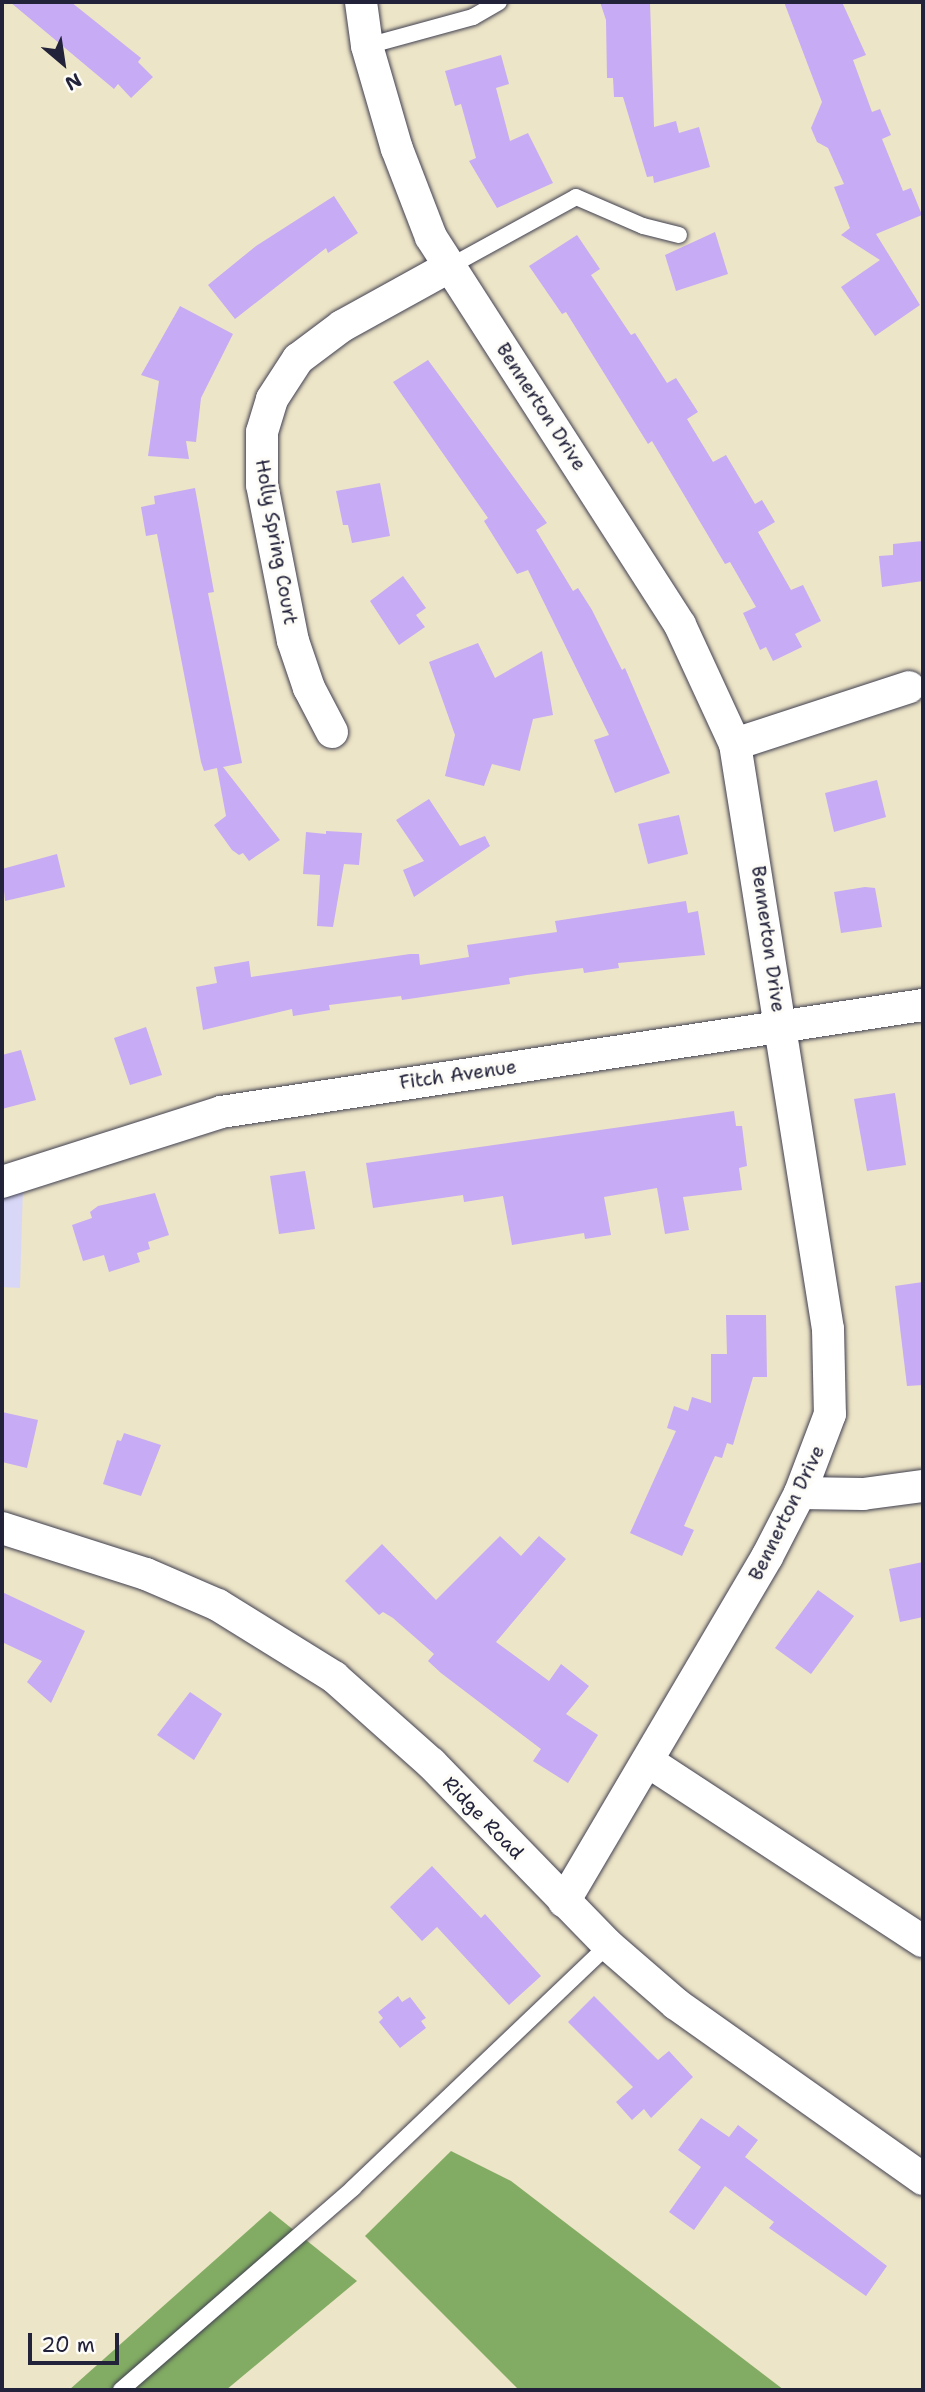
<!DOCTYPE html>
<html>
<head>
<meta charset="utf-8">
<style>
	body { margin:0 }
	#map { position:relative; width:925px; height:2392px; overflow:hidden; background:#ede5c7; font-family:"Shantell Sans",sans-serif }
	div>[style] { position:absolute }
	.built>* { inset:0; background:#d9d7f7 }
	.forest>* { inset:0; background:#82ac63 }
	.building>* { inset:0; background:#c7abf4 }
	.roads { filter:drop-shadow(0 0 2px #403f50) drop-shadow(0 0 2px #403f50) }
	.service>* { height:16px; margin:-8px; padding:0 8px; transform-origin:8px; border-radius:8px; background:#fff }
	.minor>* { height:32px; margin:-16px; padding:0 16px; transform-origin:16px; border-radius:16px; background:#fff }
	span { translate:-50% -50%; white-space:nowrap; text-align:center; line-height:1.15; -webkit-text-stroke:6px #fdfcf7; paint-order:stroke }
	.street-label { font-size:19px; color:#22223b }
	.frame { position:absolute; inset:0; border:4px solid #22223b; pointer-events:none }
	.north { position:absolute; left:28px; top:28px; width:70px; height:70px; -webkit-text-stroke:5px #fdfcf7; paint-order:stroke; rotate:151deg; font-size:19px; font-weight:700; line-height:28px; text-align:center; color:#22223b }
	.north::after { content:''; display:block; margin:auto; width:24px; height:32px; background:#22223b; clip-path:polygon(50% 0,100% 100%,50% 72%,0 100%) }
	.scale { position:absolute; left:28px; top:2333px; width:91px; height:32px; box-sizing:border-box; border:4px solid #22223b; border-top:0; padding-left:9px; font-size:21px; line-height:24px; white-space:nowrap; color:#22223b; -webkit-text-stroke:5px #fdfcf7; paint-order:stroke }
</style>
</head>
<body>
<div id="map">
	<div class="built">
		<i style="clip-path:polygon(23px 1188px,20px 1288px,2px 1287px,2px 1195px)"></i>
	</div>
	<div class="forest">
		<i style="clip-path:polygon(451px 2151px,511px 2181px,784px 2390px,519px 2390px,365px 2236px)"></i>
		<i style="clip-path:polygon(270px 2211px,357px 2281px,226px 2390px,69px 2390px)"></i>
	</div>
	<div class="building">
		<i style="clip-path:polygon(10px 2px,71px 2px,141px 58px,138px 62px,153px 77px,131px 98px,118px 84px,114px 89px)"></i>
		<i style="clip-path:polygon(600px 2px,650px 2px,654px 127px,676px 121px,679px 133px,699px 127px,710px 167px,654px 183px,653px 176px,647px 177px,623px 97px,614px 97px,613px 78px,607px 78px,606px 20px)"></i>
		<i style="clip-path:polygon(784px 2px,842px 2px,866px 55px,853px 60px,872px 112px,880px 109px,891px 135px,882px 139px,903px 191px,911px 188px,922px 215px,876px 234px,920px 305px,875px 336px,841px 287px,880px 260px,841px 235px,850px 228px,834px 187px,844px 184px,828px 148px,817px 142px,811px 128px,822px 102px)"></i>
		<i style="clip-path:polygon(501px 55px,509px 84px,496px 88px,510px 141px,528px 133px,553px 183px,497px 208px,469px 161px,476px 158px,461px 104px,455px 106px,445px 71px)"></i>
		<i style="clip-path:polygon(334px 196px,358px 233px,328px 253px,326px 248px,235px 319px,208px 285px,256px 246px)"></i>
		<i style="clip-path:polygon(715px 232px,728px 274px,676px 291px,665px 255px)"></i>
		<i style="clip-path:polygon(577px 235px,600px 269px,591px 275px,631px 335px,635px 333px,667px 383px,676px 378px,698px 412px,687px 419px,713px 462px,726px 455px,755px 504px,762px 500px,775px 522px,758px 532px,791px 590px,803px 585px,821px 621px,795px 634px,802px 647px,773px 661px,766px 647px,760px 650px,743px 613px,756px 607px,730px 562px,725px 564px,652px 441px,648px 444px,566px 312px,562px 314px,529px 266px)"></i>
		<i style="clip-path:polygon(180px 306px,233px 334px,201px 398px,196px 442px,186px 441px,189px 459px,148px 456px,159px 381px,141px 375px)"></i>
		<i style="clip-path:polygon(428px 360px,547px 523px,536px 530px,573px 591px,578px 588px,592px 610px,622px 670px,625px 668px,670px 773px,615px 793px,594px 740px,609px 735px,528px 570px,517px 574px,484px 521px,488px 518px,393px 382px)"></i>
		<i style="clip-path:polygon(380px 483px,390px 536px,352px 543px,348px 525px,343px 525px,336px 491px)"></i>
		<i style="clip-path:polygon(195px 488px,214px 592px,208px 593px,242px 763px,223px 767px,280px 840px,249px 861px,243px 853px,239px 855px,232px 850px,214px 825px,226px 816px,217px 768px,204px 771px,201px 762px,157px 534px,146px 536px,141px 507px,155px 504px,154px 496px)"></i>
		<i style="clip-path:polygon(923px 541px,923px 581px,882px 587px,879px 556px,893px 555px,893px 544px)"></i>
		<i style="clip-path:polygon(403px 576px,426px 608px,416px 615px,425px 627px,399px 645px,370px 601px)"></i>
		<i style="clip-path:polygon(478px 643px,495px 678px,542px 651px,553px 715px,533px 719px,520px 771px,492px 764px,484px 786px,445px 776px,455px 735px,429px 662px)"></i>
		<i style="clip-path:polygon(877px 780px,886px 817px,834px 832px,825px 793px)"></i>
		<i style="clip-path:polygon(429px 799px,460px 846px,485px 836px,490px 846px,414px 897px,403px 870px,424px 861px,396px 820px)"></i>
		<i style="clip-path:polygon(679px 815px,688px 854px,648px 864px,638px 824px)"></i>
		<i style="clip-path:polygon(326px 831px,362px 833px,359px 865px,344px 864px,333px 927px,317px 926px,320px 875px,303px 874px,306px 832px,326px 834px)"></i>
		<i style="clip-path:polygon(57px 854px,65px 887px,5px 901px,2px 869px)"></i>
		<i style="clip-path:polygon(865px 887px,875px 888px,882px 927px,841px 933px,834px 892px)"></i>
		<i style="clip-path:polygon(686px 901px,688px 913px,698px 911px,705px 955px,618px 963px,619px 968px,584px 973px,583px 968px,527px 975px,509px 978px,510px 984px,402px 1000px,401px 996px,329px 1005px,330px 1010px,293px 1016px,292px 1009px,203px 1030px,196px 987px,217px 983px,214px 967px,249px 961px,251px 977px,410px 954px,419px 954px,420px 965px,469px 957px,467px 945px,557px 932px,555px 921px)"></i>
		<i style="clip-path:polygon(146px 1027px,162px 1075px,130px 1085px,114px 1038px)"></i>
		<i style="clip-path:polygon(21px 1050px,36px 1100px,2px 1109px,2px 1055px)"></i>
		<i style="clip-path:polygon(895px 1093px,906px 1165px,867px 1171px,854px 1099px)"></i>
		<i style="clip-path:polygon(734px 1111px,736px 1126px,742px 1126px,747px 1166px,739px 1168px,742px 1190px,683px 1197px,689px 1230px,665px 1234px,657px 1188px,604px 1197px,611px 1235px,585px 1239px,584px 1233px,512px 1245px,503px 1196px,464px 1202px,463px 1195px,373px 1208px,366px 1163px)"></i>
		<i style="clip-path:polygon(305px 1171px,315px 1229px,279px 1234px,270px 1176px)"></i>
		<i style="clip-path:polygon(155px 1193px,169px 1235px,148px 1242px,150px 1249px,137px 1253px,140px 1262px,109px 1272px,104px 1255px,83px 1261px,72px 1225px,92px 1218px,90px 1212px,98px 1206px)"></i>
		<i style="clip-path:polygon(923px 1282px,923px 1385px,907px 1386px,895px 1286px)"></i>
		<i style="clip-path:polygon(726px 1315px,766px 1315px,767px 1377px,753px 1377px,733px 1445px,727px 1443px,722px 1458px,715px 1456px,684px 1526px,694px 1530px,682px 1556px,630px 1533px,676px 1431px,667px 1428px,674px 1406px,688px 1411px,692px 1397px,711px 1403px,711px 1354px,727px 1354px)"></i>
		<i style="clip-path:polygon(2px 1412px,38px 1420px,27px 1468px,2px 1462px)"></i>
		<i style="clip-path:polygon(124px 1433px,161px 1445px,141px 1496px,103px 1484px,117px 1440px,121px 1441px)"></i>
		<i style="clip-path:polygon(500px 1536px,521px 1556px,539px 1536px,566px 1559px,496px 1642px,549px 1681px,561px 1664px,589px 1686px,566px 1714px,598px 1735px,568px 1783px,533px 1761px,541px 1749px,441px 1673px,428px 1661px,434px 1654px,393px 1618px,383px 1612px,379px 1615px,345px 1581px,382px 1544px,436px 1600px)"></i>
		<i style="clip-path:polygon(923px 1562px,923px 1617px,900px 1622px,889px 1569px)"></i>
		<i style="clip-path:polygon(818px 1590px,854px 1616px,811px 1674px,775px 1648px)"></i>
		<i style="clip-path:polygon(2px 1592px,85px 1631px,51px 1703px,27px 1682px,42px 1661px,2px 1642px)"></i>
		<i style="clip-path:polygon(190px 1692px,222px 1714px,194px 1760px,157px 1735px)"></i>
		<i style="clip-path:polygon(432px 1866px,481px 1918px,485px 1914px,541px 1976px,509px 2005px,437px 1927px,422px 1941px,390px 1907px)"></i>
		<i style="clip-path:polygon(398px 1996px,402px 2002px,410px 1997px,426px 2018px,421px 2021px,426px 2028px,400px 2048px,379px 2022px,383px 2018px,378px 2012px)"></i>
		<i style="clip-path:polygon(594px 1996px,658px 2060px,669px 2051px,693px 2077px,651px 2118px,644px 2109px,632px 2120px,616px 2102px,633px 2087px,568px 2022px)"></i>
		<i style="clip-path:polygon(701px 2118px,729px 2137px,738px 2125px,758px 2140px,745px 2157px,887px 2266px,866px 2296px,769px 2228px,774px 2222px,725px 2186px,694px 2230px,669px 2212px,701px 2167px,678px 2150px)"></i>
	</div>
	<div class="roads">
		<div class="service">
			<i style="left:367px;top:46px;width:110px;rotate:-15.3deg"></i>
			<i style="left:473px;top:17px;width:30px;rotate:-30deg"></i>
			<i style="left:447px;top:268px;width:147px;rotate:-28.8deg"></i>
			<i style="left:576px;top:197px;width:73px;rotate:23.4deg"></i>
			<i style="left:643px;top:226px;width:37px;rotate:14deg"></i>
			<i style="left:121px;top:2390px;width:308px;rotate:-41deg"></i>
			<i style="left:353px;top:2188px;width:352px;rotate:-43.6deg"></i>
		</div>
		<div class="minor">
			<i style="left:361px;top:2px;width:44px;rotate:82.2deg"></i>
			<i style="left:367px;top:46px;width:107px;rotate:73.8deg"></i>
			<i style="left:397px;top:149px;width:94px;rotate:68.9deg"></i>
			<i style="left:431px;top:237px;width:461px;rotate:57.3deg"></i>
			<i style="left:680px;top:625px;width:131px;rotate:65.2deg"></i>
			<i style="left:735px;top:744px;width:592px;rotate:80.97deg"></i>
			<i style="left:828px;top:1329px;width:85px;rotate:88.7deg"></i>
			<i style="left:830px;top:1414px;width:85px;rotate:110.8deg"></i>
			<i style="left:800px;top:1493px;width:72px;rotate:117.3deg"></i>
			<i style="left:767px;top:1557px;width:400px;rotate:120.5deg"></i>
			<i style="left:332px;top:732px;width:50px;rotate:-117.6deg"></i>
			<i style="left:309px;top:688px;width:50px;rotate:-108.8deg"></i>
			<i style="left:293px;top:641px;width:159px;rotate:-101.2deg"></i>
			<i style="left:262px;top:485px;width:53px;rotate:-90deg"></i>
			<i style="left:262px;top:432px;width:34px;rotate:-73deg"></i>
			<i style="left:272px;top:399px;width:48px;rotate:-57deg"></i>
			<i style="left:298px;top:359px;width:55px;rotate:-36.9deg"></i>
			<i style="left:342px;top:326px;width:120px;rotate:-28.9deg"></i>
			<i style="left:735px;top:744px;width:183px;rotate:-18.1deg"></i>
			<i style="left:2px;top:1182px;width:230px;rotate:-17.7deg"></i>
			<i style="left:221px;top:1112px;width:710px;rotate:-8.67deg"></i>
			<i style="left:800px;top:1493px;width:63px;rotate:0.9deg"></i>
			<i style="left:863px;top:1494px;width:61px;rotate:-7.6deg"></i>
			<i style="left:2px;top:1528px;width:151px;rotate:17.7deg"></i>
			<i style="left:146px;top:1574px;width:78px;rotate:23.3deg"></i>
			<i style="left:218px;top:1605px;width:137px;rotate:31.8deg"></i>
			<i style="left:334px;top:1677px;width:130px;rotate:41.6deg"></i>
			<i style="left:431px;top:1763px;width:254px;rotate:45.8deg"></i>
			<i style="left:608px;top:1945px;width:90px;rotate:40.9deg"></i>
			<i style="left:676px;top:2004px;width:303px;rotate:35.3deg"></i>
			<i style="left:649px;top:1762px;width:327px;rotate:33.2deg"></i>
		</div>
	</div>
	<div class="street-label">
		<span style="left:541px;top:407px;rotate:57deg">Bennerton Drive</span>
		<span style="left:276px;top:542px;rotate:80deg">Holly Spring Court</span>
		<span style="left:768px;top:939px;rotate:82deg">Bennerton Drive</span>
		<span style="left:458px;top:1075px;rotate:-8deg">Fitch Avenue</span>
		<span style="left:787px;top:1513px;rotate:-64deg">Bennerton Drive</span>
		<span style="left:483px;top:1818px;rotate:46deg">Ridge Road</span>
	</div>
	<div class="frame"></div>
	<div class="north">N</div>
	<div class="scale">20 m</div>
</div>
</body>
</html>
